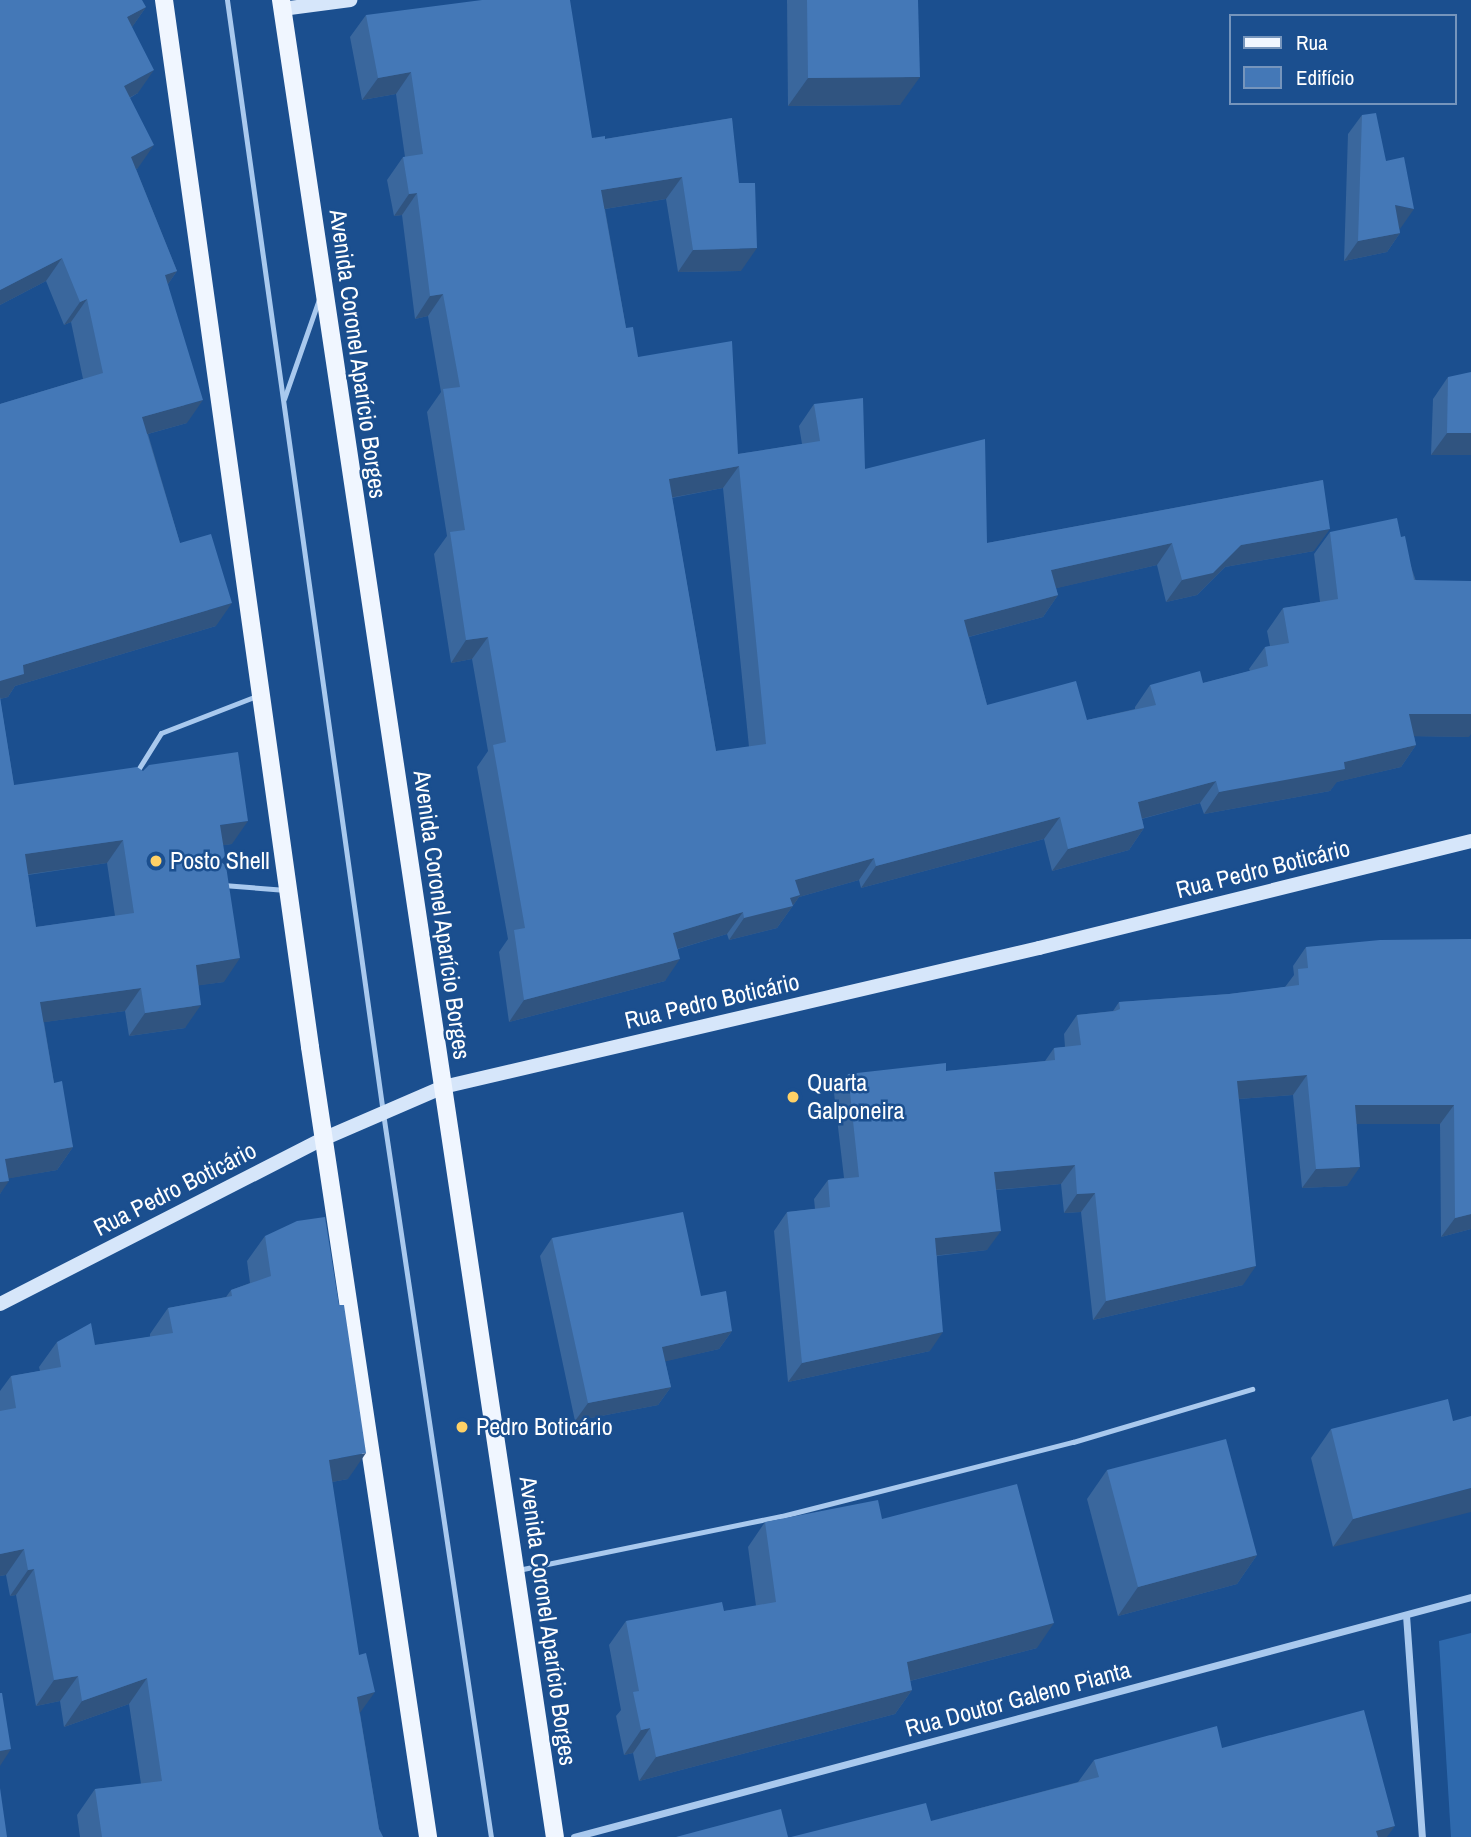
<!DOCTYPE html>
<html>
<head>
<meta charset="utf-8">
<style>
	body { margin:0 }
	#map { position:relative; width:1471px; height:1837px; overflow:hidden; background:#1b4f8f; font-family:"Archivo Narrow",sans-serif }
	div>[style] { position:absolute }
	.green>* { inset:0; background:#2e69ad }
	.lane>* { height:5px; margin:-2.5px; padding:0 2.5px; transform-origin:2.5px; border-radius:2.5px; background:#a9c9ee }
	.street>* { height:7px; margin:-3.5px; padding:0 3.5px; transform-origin:3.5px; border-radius:3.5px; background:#a9c9ee }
	.secondary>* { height:14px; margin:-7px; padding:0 7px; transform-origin:7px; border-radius:7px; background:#d6e6fa }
	.primary>* { height:18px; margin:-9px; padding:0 9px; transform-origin:9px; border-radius:9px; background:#f0f6ff }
	.wall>* { inset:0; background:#3a679d }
	.shaded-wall>* { inset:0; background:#305480 }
	.building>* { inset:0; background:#4478b7 }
	.dots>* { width:19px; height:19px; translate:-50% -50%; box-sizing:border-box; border:4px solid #1b4f8f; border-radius:50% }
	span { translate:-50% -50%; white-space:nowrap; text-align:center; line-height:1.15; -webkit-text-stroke:5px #1b4f8f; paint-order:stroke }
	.street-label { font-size:24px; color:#fff }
	.poi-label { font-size:24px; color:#fff }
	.left { translate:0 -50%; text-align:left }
	.legend { position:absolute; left:1229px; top:14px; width:228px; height:91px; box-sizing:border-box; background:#1b4f8f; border:2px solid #7695bc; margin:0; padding:9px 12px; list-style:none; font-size:21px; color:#fff }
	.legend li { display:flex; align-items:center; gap:14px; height:35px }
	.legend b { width:35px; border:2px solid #7695bc }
</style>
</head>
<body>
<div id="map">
	<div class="green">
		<i style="clip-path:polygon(1471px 1633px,1471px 1837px,1451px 1837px,1439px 1641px)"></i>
	</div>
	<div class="lane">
		<i style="left:227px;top:0;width:1124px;rotate:82.02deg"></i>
		<i style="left:383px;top:1113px;width:732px;rotate:81.52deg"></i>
		<i style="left:284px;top:399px;width:106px;rotate:-70.7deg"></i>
		<i style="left:136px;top:773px;width:47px;rotate:-58deg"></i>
		<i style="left:161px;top:733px;width:105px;rotate:-21.2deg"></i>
		<i style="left:223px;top:885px;width:63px;rotate:4.5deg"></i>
		<i style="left:518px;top:1570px;width:269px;rotate:-11.6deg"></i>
		<i style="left:782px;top:1516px;width:300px;rotate:-14.3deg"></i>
		<i style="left:1073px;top:1442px;width:187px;rotate:-16.5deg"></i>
	</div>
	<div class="street">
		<i style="left:1406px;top:1615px;width:223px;rotate:85.9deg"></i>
		<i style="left:574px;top:1837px;width:929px;rotate:-14.98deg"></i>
	</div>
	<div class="secondary">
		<i style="left:282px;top:9px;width:69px;rotate:-7.5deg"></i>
		<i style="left:0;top:1304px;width:363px;rotate:-27.1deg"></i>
		<i style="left:323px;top:1139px;width:131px;rotate:-23.4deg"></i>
		<i style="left:443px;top:1087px;width:612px;rotate:-13.13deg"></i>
		<i style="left:1039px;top:948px;width:445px;rotate:-13.9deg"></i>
	</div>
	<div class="primary">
		<i style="left:164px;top:0;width:1057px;rotate:82.06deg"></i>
		<i style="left:310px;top:1047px;width:799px;rotate:81.5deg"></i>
		<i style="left:281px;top:0;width:1857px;rotate:81.52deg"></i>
	</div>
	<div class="wall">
		<i style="clip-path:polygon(evenodd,0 0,146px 7px,132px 27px,138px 93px,130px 98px,138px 168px,136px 169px,177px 271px,168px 284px,187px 423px,148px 434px,180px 543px,216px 626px,15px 686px,8px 697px,0 699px,14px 785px,232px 844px,223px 845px,221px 862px,224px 982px,199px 985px,185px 1028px,129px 1036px,125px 1011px,44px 1022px,54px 1083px,73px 1147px,57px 1170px,9px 1178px,0 1194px,0 404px,83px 379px,71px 322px,64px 325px,46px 281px,0 305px,0 0,107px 863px,115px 916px,36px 927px,28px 875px,107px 863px)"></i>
		<i style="clip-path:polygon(787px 0,918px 0,900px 105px,788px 106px)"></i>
		<i style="clip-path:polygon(evenodd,366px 15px,592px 138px,605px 139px,732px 118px,741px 271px,678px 272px,666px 199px,605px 209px,626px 328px,638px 357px,738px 454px,802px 444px,799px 426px,814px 404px,865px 469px,987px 543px,1323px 480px,1314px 551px,1225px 567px,1197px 595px,1166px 602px,1157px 565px,1056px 588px,1058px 595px,1043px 617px,969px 637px,987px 705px,1087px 720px,1135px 709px,1135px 707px,1150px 685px,1203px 683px,1250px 671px,1249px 669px,1265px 647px,1270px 646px,1267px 631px,1283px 608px,1320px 602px,1314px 554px,1330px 532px,1401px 537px,1469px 737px,1414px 736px,1416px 745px,1401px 767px,1336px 782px,1330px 791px,1204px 814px,1200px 803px,1142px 819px,1144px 828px,1129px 850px,1052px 871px,1044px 839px,861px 888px,859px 880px,799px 897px,777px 928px,729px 940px,727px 934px,678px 949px,665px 981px,509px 1022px,499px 952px,508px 939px,477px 767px,488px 751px,472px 659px,451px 663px,434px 554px,447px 536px,427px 412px,441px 392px,428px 316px,415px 319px,402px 215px,394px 216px,387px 180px,403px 157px,405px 157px,396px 94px,362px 100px,350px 37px,366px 15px,723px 488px,749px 747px,716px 751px,672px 498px,723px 488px)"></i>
		<i style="clip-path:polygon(1362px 115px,1386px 161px,1400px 233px,1387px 252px,1344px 261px,1348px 134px)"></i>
		<i style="clip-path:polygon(1448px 377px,1471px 455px,1431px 455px,1433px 399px)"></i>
		<i style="clip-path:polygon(1471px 939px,1471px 1229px,1441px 1237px,1440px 1124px,1357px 1124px,1347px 1186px,1302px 1188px,1293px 1095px,1239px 1099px,1243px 1285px,1093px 1320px,1081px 1212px,1064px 1213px,1061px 1184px,996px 1190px,987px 1250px,937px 1256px,930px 1351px,788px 1382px,774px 1231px,787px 1212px,815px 1209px,814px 1199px,828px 1180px,844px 1178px,834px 1093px,848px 1074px,946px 1071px,1045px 1061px,1054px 1048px,1065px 1047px,1064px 1034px,1077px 1015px,1113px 1011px,1119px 1002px,1229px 994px,1285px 987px,1294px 975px,1293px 966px,1306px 947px)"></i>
		<i style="clip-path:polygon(265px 1236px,348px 1479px,332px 1482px,360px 1713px,379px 1829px,383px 1837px,80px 1837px,77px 1815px,95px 1789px,141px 1784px,129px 1704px,64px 1727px,60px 1701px,36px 1706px,16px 1595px,10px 1596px,6px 1575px,0 1576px,0 1391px,11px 1376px,40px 1371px,39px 1367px,57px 1342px,95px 1345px,150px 1337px,150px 1334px,168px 1308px,226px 1297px,231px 1290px,250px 1283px,247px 1261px)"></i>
		<i style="clip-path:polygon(552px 1238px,701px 1296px,732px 1331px,719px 1349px,665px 1361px,671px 1387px,658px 1405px,575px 1421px,540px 1256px)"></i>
		<i style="clip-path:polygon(1453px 1421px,1333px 1547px,1311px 1458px,1331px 1429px)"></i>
		<i style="clip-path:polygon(1107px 1470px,1257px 1555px,1237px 1584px,1118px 1616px,1087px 1499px)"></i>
		<i style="clip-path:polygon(882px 1519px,1037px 1648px,910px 1681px,912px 1690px,895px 1714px,639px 1781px,633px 1753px,624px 1755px,616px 1716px,621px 1710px,609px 1645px,626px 1621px,724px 1611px,756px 1606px,748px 1547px,765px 1522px)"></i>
		<i style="clip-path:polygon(1222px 1748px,931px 1821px,1078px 1782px,1094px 1760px)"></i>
	</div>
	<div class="shaded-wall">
		<i style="clip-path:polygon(146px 7px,130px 30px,127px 17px)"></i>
		<i style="clip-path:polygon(154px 70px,138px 93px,108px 109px,124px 86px)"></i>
		<i style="clip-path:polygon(411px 72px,396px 94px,362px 100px,378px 78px)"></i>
		<i style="clip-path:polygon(920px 77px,900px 105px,788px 106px,808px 78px)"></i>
		<i style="clip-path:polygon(154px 145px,138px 168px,115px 180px,131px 157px)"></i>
		<i style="clip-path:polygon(682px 177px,666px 199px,586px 212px,601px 190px)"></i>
		<i style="clip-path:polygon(417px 193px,402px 215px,394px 216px,409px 194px)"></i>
		<i style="clip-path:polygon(1395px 205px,1414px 209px,1400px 229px,1381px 224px)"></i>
		<i style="clip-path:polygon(1400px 233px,1387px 252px,1344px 261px,1358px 241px)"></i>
		<i style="clip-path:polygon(757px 248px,741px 271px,678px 272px,693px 250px)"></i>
		<i style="clip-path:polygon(62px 258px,46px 281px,0 305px,0 290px)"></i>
		<i style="clip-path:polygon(177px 271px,161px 294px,165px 275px)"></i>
		<i style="clip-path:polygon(443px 294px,428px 316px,415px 319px,430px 296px)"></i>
		<i style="clip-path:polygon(87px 299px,71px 322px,64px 325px,80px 302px)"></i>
		<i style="clip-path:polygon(203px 400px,187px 423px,126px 440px,142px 417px)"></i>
		<i style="clip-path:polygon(1447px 433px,1471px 433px,1471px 455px,1431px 455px)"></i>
		<i style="clip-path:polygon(739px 466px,723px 488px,653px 501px,669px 479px)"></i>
		<i style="clip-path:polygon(1330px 529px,1314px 551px,1225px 567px,1197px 595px,1166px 602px,1182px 580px,1241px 545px)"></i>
		<i style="clip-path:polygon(1172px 543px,1157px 565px,1036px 593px,1051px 570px)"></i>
		<i style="clip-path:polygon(1058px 595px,1043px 617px,949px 642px,964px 620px)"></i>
		<i style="clip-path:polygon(232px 603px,216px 626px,15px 686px,8px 697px,0 699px,0 681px,23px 665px)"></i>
		<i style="clip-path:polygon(488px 637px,472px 659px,451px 663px,466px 640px)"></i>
		<i style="clip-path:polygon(1409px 714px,1471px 714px,1471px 734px,1469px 737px,1393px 736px)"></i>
		<i style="clip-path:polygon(1416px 745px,1401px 767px,1337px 782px,1330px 791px,1204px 814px,1219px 792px)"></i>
		<i style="clip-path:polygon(1216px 781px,1200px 803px,1122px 824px,1138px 802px)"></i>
		<i style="clip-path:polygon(1060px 817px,1044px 839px,861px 888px,876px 866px)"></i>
		<i style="clip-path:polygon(248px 821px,232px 844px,204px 848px,220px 825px)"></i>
		<i style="clip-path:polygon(1144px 828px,1129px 850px,1052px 871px,1068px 849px)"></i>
		<i style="clip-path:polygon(123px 840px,107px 863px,9px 877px,25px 854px)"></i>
		<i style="clip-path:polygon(874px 858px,859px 880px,799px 897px,777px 928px,729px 940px,744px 918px,795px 880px)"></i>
		<i style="clip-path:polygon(743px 912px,727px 934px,657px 955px,673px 933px)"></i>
		<i style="clip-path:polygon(240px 958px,224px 982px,180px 988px,196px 965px)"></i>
		<i style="clip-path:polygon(680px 959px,665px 981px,509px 1022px,524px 1000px)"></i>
		<i style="clip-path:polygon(141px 988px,125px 1011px,24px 1025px,40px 1002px)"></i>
		<i style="clip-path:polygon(201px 1005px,185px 1028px,129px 1036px,145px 1013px)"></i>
		<i style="clip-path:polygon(1307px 1075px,1293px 1095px,1224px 1100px,1237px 1081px)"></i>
		<i style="clip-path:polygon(1355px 1105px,1454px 1105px,1440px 1124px,1342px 1124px)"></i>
		<i style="clip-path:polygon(73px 1147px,57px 1170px,0 1180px,5px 1159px)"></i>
		<i style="clip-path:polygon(1075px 1165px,1061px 1184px,981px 1191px,994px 1172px)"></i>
		<i style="clip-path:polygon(1360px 1167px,1347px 1186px,1302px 1188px,1316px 1169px)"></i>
		<i style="clip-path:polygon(9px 1181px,0 1194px,0 1182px)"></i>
		<i style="clip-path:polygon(1095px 1193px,1081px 1212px,1064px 1213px,1077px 1194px)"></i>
		<i style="clip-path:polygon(1471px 1214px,1471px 1229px,1441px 1237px,1455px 1218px)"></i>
		<i style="clip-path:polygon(1001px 1231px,987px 1250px,922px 1257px,935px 1238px)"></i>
		<i style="clip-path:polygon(1256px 1266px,1243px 1285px,1093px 1320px,1106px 1301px)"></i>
		<i style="clip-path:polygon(732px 1331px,719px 1349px,650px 1365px,662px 1347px)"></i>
		<i style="clip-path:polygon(943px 1332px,930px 1351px,788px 1382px,802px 1363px)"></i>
		<i style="clip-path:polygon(671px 1387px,658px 1405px,575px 1421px,588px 1403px)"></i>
		<i style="clip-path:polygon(366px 1453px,348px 1479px,311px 1486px,329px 1460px)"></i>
		<i style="clip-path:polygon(1471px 1488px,1471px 1512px,1333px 1547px,1353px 1519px)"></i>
		<i style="clip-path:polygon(24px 1549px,6px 1575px,0 1576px,0 1554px)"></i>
		<i style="clip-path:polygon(1257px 1555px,1237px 1584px,1118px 1616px,1138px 1587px)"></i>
		<i style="clip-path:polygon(34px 1569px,16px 1595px,10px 1596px,28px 1570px)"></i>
		<i style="clip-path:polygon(1054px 1623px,1037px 1648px,890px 1686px,907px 1662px)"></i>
		<i style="clip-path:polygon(78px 1676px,60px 1701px,36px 1706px,54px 1680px)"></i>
		<i style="clip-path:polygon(147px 1678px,129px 1704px,64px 1727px,82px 1701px)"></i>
		<i style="clip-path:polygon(912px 1690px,895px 1714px,639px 1781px,656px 1757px)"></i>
		<i style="clip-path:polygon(375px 1692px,357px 1717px,357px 1697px)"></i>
		<i style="clip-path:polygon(650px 1728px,633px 1753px,624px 1755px,641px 1730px)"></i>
		<i style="clip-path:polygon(11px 1749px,0 1766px,0 1751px)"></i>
		<i style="clip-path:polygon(1395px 1826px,1387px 1837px,1372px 1837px,1376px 1831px)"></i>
	</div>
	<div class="building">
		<i style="clip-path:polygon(0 0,142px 0,146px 7px,127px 17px,154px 70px,124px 86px,154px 145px,131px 157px,177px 271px,165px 275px,203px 400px,142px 417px,180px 543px,211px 534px,232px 603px,23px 665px,24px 674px,0 681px,0 404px,103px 373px,87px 299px,80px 302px,62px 258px,0 290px)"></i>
		<i style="clip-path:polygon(evenodd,482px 0,570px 0,592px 138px,605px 136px,605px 139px,732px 118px,739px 183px,755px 183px,757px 248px,693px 250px,682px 177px,601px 190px,626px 328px,633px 327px,638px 357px,732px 341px,738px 454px,820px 441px,814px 404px,863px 398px,865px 469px,985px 439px,987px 543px,1323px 480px,1330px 529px,1241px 545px,1213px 573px,1182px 580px,1172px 543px,1051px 570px,1058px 595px,964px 620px,987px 705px,1076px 681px,1087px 720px,1156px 705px,1150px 685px,1200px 671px,1203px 683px,1268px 666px,1265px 647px,1289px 643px,1283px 608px,1338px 599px,1330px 532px,1397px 518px,1401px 537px,1405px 536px,1414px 580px,1471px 581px,1471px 714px,1409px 714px,1416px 745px,1344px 762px,1345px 769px,1219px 792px,1216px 781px,1138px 802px,1144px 828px,1068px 849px,1060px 817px,876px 866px,874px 858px,795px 880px,800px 895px,790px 898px,793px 906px,744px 918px,743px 912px,673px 933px,680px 959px,524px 1000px,514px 930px,525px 928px,493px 745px,506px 742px,488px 637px,466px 640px,450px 532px,465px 530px,443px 389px,460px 387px,443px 294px,430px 296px,417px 193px,409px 194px,403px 157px,423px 154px,411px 72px,378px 78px,366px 15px,482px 0,739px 466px,766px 744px,716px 751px,669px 479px,739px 466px)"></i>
		<i style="clip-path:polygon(807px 0,918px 0,920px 77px,808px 78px)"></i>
		<i style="clip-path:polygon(1376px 113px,1386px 161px,1404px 157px,1414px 209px,1395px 205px,1400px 233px,1358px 241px,1362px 115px)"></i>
		<i style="clip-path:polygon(1471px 372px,1471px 433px,1447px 433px,1448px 377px)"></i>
		<i style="clip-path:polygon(evenodd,0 697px,14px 785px,137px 767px,143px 771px,149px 765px,238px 752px,248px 821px,220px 825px,225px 856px,220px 861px,226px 866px,240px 958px,196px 965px,201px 1005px,145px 1013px,141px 988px,40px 1002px,54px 1083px,62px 1081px,73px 1147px,5px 1159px,9px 1181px,0 1182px,0 697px,123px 840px,134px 913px,36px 927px,25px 854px,123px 840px)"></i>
		<i style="clip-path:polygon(1471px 939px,1471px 1214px,1455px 1218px,1454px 1105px,1355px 1105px,1360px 1167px,1316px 1169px,1307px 1075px,1237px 1081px,1256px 1266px,1106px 1301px,1095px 1193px,1077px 1194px,1075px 1165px,994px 1172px,1001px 1231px,935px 1238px,943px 1332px,802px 1363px,787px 1212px,830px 1207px,828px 1180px,859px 1177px,848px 1074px,946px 1063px,946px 1071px,1055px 1060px,1054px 1048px,1081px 1045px,1077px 1015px,1115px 1011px,1120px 1009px,1119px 1002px,1229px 994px,1299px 985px,1298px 969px,1308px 968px,1306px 947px,1380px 940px)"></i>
		<i style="clip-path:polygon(683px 1212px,701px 1296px,726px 1291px,732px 1331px,662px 1347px,671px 1387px,588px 1403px,552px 1238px)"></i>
		<i style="clip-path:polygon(325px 1217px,339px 1305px,344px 1305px,366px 1453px,329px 1460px,359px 1655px,366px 1653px,375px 1692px,357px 1697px,379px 1829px,383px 1837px,102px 1837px,95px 1789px,162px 1781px,147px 1678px,82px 1701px,78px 1676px,54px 1680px,34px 1569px,28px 1570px,24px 1549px,0 1554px,0 1411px,16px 1408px,11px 1376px,61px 1367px,57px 1342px,91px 1323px,95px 1345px,173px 1333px,168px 1308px,232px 1296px,231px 1290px,271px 1276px,265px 1236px,297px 1221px)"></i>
		<i style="clip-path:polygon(1448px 1399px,1453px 1421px,1471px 1416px,1471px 1488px,1353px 1519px,1331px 1429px)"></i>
		<i style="clip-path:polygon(1226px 1439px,1257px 1555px,1138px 1587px,1107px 1470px)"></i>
		<i style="clip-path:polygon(1017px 1484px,1054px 1623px,907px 1662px,912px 1690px,656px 1757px,650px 1728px,641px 1730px,633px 1692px,639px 1691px,626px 1621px,722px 1602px,724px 1611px,776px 1602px,765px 1522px,878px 1500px,882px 1519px)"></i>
		<i style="clip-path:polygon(0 1693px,2px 1693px,11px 1749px,0 1751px)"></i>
		<i style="clip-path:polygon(1364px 1710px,1395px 1826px,1376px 1831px,1378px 1837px,791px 1837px,926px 1803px,931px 1821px,1099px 1777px,1094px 1760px,1217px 1726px,1222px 1748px)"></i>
		<i style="clip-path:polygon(0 1788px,7px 1837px,0 1837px)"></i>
		<i style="clip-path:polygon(781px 1809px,788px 1837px,676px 1837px)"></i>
	</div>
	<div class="dots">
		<i style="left:156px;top:861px;background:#ffd166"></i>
		<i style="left:793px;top:1097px;background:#ffd166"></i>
		<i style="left:462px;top:1427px;background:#ffd166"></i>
	</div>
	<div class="street-label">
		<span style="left:358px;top:354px;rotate:82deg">Avenida Coronel Aparício Borges</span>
		<span style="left:1263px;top:869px;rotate:-14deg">Rua Pedro Boticário</span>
		<span style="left:442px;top:915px;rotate:82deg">Avenida Coronel Aparício Borges</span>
		<span style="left:712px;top:1001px;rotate:-13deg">Rua Pedro Boticário</span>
		<span style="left:175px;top:1189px;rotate:-27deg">Rua Pedro Boticário</span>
		<span style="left:548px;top:1621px;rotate:82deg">Avenida Coronel Aparício Borges</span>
		<span style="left:1018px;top:1699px;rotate:-15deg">Rua Doutor Galeno Pianta</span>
	</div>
	<div class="poi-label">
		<span class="left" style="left:170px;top:861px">Posto Shell</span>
		<span class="left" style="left:807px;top:1097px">Quarta<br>Galponeira</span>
		<span class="left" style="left:476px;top:1427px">Pedro Boticário</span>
	</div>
	<ul class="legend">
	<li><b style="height:9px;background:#f0f6ff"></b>Rua</li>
	<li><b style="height:19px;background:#4478b7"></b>Edifício</li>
	</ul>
</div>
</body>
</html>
